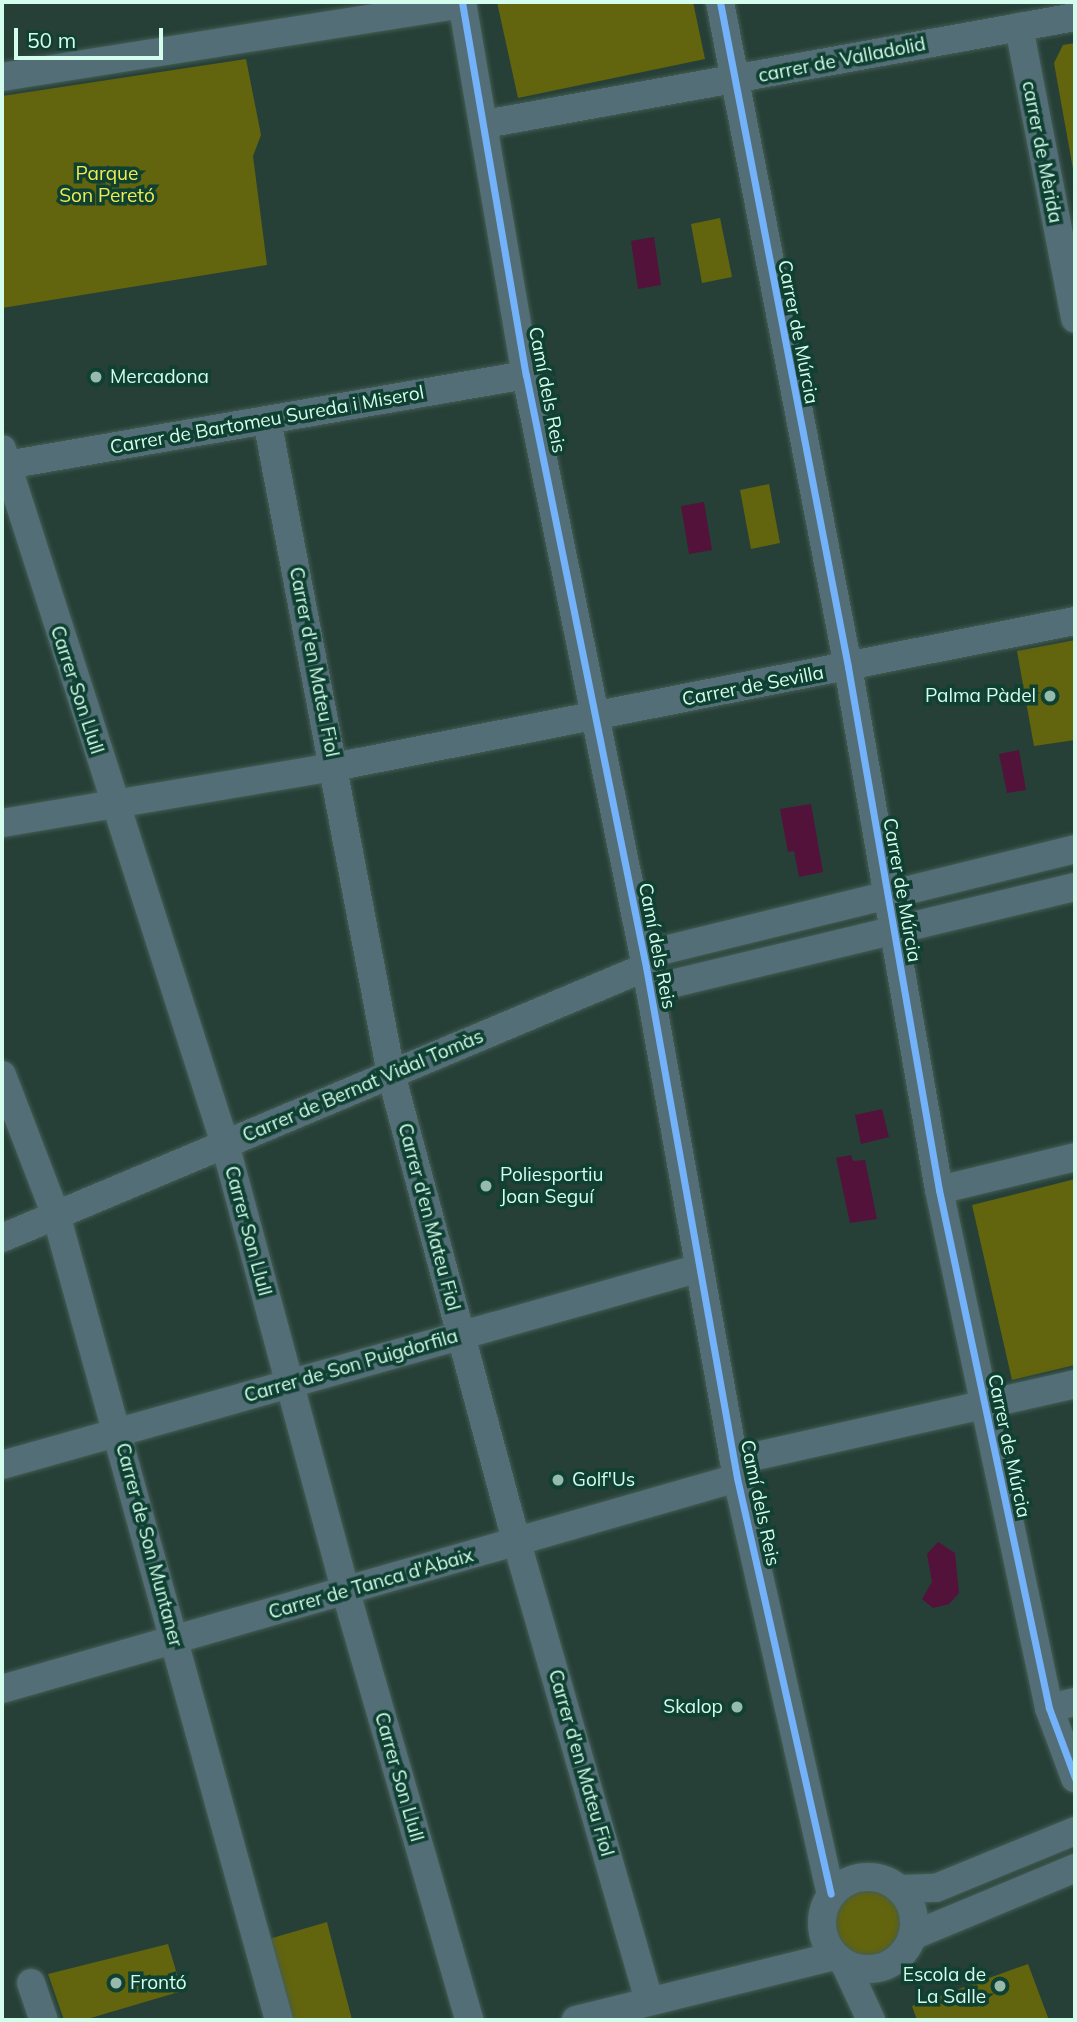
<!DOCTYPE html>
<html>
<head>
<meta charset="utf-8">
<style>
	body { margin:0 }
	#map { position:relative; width:1077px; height:2022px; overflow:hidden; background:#264038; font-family:Mulish,sans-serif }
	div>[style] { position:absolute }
	.green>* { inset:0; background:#62640e }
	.round { border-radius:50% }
	.water>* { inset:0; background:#521239 }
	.roads { filter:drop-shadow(0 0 2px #445d54) drop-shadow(0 0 2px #445d54) }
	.minor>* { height:28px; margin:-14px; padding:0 14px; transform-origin:14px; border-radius:14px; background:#536e77 }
	.minor>.ring { margin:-14px; padding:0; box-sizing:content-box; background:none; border:28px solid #536e77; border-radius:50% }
	.cycleway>* { height:7px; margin:-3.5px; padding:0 3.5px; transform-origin:3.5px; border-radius:3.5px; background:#73b2f8 }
	.dots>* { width:19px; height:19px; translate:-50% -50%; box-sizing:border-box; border:4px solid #0f4031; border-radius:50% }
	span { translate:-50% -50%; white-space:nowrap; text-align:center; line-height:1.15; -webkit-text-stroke:7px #0f4031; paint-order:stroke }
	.street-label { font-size:19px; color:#d3fdec }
	.park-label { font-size:19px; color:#edec52 }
	.poi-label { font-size:19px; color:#d3fdec }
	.left { translate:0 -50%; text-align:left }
	.right { translate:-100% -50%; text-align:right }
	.frame { position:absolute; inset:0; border:4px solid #d3fdec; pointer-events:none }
	.scale { position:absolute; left:14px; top:28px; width:149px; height:32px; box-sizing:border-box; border:4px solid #d3fdec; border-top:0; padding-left:9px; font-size:21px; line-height:24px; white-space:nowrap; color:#d3fdec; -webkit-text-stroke:5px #0f4031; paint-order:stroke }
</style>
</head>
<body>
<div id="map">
	<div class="green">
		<i style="clip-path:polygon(497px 2px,693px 2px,705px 59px,518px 98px)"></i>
		<i style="clip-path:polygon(1075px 43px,1075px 180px,1054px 63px,1063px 45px)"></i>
		<i style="clip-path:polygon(246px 59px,261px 135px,253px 156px,267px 265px,2px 308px,2px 96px)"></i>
		<i style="clip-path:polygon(720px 218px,732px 277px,702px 283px,691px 224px)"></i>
		<i style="clip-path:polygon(769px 484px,780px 543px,751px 549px,740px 490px)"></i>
		<i style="clip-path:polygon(1075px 640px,1075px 740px,1034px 746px,1017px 651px)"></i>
		<i style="clip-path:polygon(1075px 1179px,1075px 1365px,1012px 1380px,972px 1205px)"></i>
		<i class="round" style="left:834px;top:1886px;width:72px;height:72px"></i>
		<i style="clip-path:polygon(327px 1922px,352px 2020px,292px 2020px,269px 1939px)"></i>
		<i style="clip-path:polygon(168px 1944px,182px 1991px,84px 2020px,64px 2020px,48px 1974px)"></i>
		<i style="clip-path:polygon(1028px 1964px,1049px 2020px,917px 2020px,912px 2006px)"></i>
	</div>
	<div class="water">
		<i style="clip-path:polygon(654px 237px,661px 285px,638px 289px,631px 241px)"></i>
		<i style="clip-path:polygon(704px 502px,712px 550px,689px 554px,681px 506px)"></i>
		<i style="clip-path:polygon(1019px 750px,1026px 790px,1007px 793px,999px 754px)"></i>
		<i style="clip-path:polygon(811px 804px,823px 872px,799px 877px,794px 851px,788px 852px,780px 809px)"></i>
		<i style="clip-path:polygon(882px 1109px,889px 1137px,861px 1144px,855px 1115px)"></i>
		<i style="clip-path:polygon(851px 1155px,853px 1161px,865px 1160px,877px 1219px,850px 1223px,836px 1158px)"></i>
		<i style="clip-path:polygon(938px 1542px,955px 1553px,959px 1593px,949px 1604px,933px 1608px,922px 1599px,932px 1582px,927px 1554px)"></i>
	</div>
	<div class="roads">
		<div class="minor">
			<i style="left:462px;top:2px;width:378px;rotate:80.3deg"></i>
			<i style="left:526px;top:375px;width:604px;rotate:78.54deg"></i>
			<i style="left:646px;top:967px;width:519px;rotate:79.9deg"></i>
			<i style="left:737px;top:1478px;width:426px;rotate:77.3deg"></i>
			<i style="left:720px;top:2px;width:677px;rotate:79.1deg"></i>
			<i style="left:848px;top:667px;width:531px;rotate:80.13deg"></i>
			<i style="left:939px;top:1190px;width:530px;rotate:78.01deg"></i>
			<i style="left:1049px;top:1708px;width:75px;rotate:69.6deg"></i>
			<i style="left:1019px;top:27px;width:297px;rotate:79.1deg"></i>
			<i style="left:2px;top:77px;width:466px;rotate:-9deg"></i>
			<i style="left:485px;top:124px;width:600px;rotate:-10.28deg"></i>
			<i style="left:267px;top:420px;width:666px;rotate:79.26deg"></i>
			<i style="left:391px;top:1074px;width:486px;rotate:75deg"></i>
			<i style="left:517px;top:1543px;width:476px;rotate:73.9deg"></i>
			<i style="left:2px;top:449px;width:730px;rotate:72.21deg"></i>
			<i style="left:225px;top:1144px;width:461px;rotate:74.9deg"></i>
			<i style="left:345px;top:1589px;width:448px;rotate:73.9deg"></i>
			<i style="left:7px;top:465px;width:527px;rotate:-9.84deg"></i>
			<i style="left:2px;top:823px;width:337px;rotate:-9.6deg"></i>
			<i style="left:334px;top:767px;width:755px;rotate:-11.15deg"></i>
			<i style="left:644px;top:955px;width:444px;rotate:-13.8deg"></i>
			<i style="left:650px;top:989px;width:437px;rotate:-13.5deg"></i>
			<i style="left:2px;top:1075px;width:153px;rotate:69deg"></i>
			<i style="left:57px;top:1218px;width:832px;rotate:74.53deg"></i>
			<i style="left:939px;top:1190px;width:140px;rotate:-13.6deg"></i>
			<i style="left:2px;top:1238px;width:699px;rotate:-22.82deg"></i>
			<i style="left:734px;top:1461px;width:350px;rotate:-12.7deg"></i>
			<i style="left:2px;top:1465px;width:725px;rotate:-15.76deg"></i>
			<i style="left:2px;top:1689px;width:765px;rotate:-16.02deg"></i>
			<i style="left:1049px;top:1708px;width:27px;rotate:-13deg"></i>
			<i class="ring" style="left:822px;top:1877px;width:64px;height:64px"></i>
			<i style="left:899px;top:1889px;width:37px;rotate:-2deg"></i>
			<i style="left:936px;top:1888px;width:150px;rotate:-22.3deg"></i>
			<i style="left:912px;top:1936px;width:177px;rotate:-22.6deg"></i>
			<i style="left:845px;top:1964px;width:62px;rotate:65.1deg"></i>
			<i style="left:31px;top:1983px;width:39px;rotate:71deg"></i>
			<i style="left:576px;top:2020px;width:266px;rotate:-13.9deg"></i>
		</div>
	</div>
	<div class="cycleway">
		<i style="left:462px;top:2px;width:378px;rotate:80.3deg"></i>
		<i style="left:526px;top:375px;width:604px;rotate:78.54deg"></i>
		<i style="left:646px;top:967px;width:519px;rotate:79.9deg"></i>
		<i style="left:737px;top:1478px;width:426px;rotate:77.3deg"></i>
		<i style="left:720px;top:2px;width:677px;rotate:79.1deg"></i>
		<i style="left:848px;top:667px;width:531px;rotate:80.13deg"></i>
		<i style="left:939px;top:1190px;width:530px;rotate:78.01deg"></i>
		<i style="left:1049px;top:1708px;width:75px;rotate:69.6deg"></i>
	</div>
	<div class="dots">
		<i style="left:96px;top:377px;background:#96bbad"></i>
		<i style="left:1050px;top:696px;background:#96bbad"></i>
		<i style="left:486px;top:1186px;background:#96bbad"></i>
		<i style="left:558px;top:1480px;background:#96bbad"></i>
		<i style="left:737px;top:1707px;background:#96bbad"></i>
		<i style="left:116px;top:1983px;background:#96bbad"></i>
		<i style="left:1000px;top:1986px;background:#96bbad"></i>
	</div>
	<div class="street-label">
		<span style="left:842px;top:60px;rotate:-11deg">carrer de Valladolid</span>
		<span style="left:1042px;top:152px;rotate:79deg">carrer de Mèrida</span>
		<span style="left:798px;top:332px;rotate:79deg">Carrer de Múrcia</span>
		<span style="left:547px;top:390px;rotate:79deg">Camí dels Reis</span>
		<span style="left:267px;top:420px;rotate:-10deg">Carrer de Bartomeu Sureda i Miserol</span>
		<span style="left:314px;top:662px;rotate:79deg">Carrer d'en Mateu Fiol</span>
		<span style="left:753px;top:686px;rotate:-11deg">Carrer de Sevilla</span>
		<span style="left:77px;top:690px;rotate:72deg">Carrer Son Llull</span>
		<span style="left:902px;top:890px;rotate:80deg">Carrer de Múrcia</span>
		<span style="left:657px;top:946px;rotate:79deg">Camí dels Reis</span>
		<span style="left:363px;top:1086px;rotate:-23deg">Carrer de Bernat Vidal Tomàs</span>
		<span style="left:429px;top:1217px;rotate:75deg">Carrer d'en Mateu Fiol</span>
		<span style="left:248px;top:1231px;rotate:75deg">Carrer Son Llull</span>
		<span style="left:351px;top:1366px;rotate:-16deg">Carrer de Son Puigdorfila</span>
		<span style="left:1009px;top:1446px;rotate:78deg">Carrer de Múrcia</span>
		<span style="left:760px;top:1503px;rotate:78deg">Camí dels Reis</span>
		<span style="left:149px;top:1545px;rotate:75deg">Carrer de Son Muntaner</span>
		<span style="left:371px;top:1584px;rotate:-16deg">Carrer de Tanca d'Abaix</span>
		<span style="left:581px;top:1763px;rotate:74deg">Carrer d'en Mateu Fiol</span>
		<span style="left:399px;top:1777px;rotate:74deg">Carrer Son Llull</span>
	</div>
	<div class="park-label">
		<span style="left:107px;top:185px">Parque<br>Son Peretó</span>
	</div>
	<div class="poi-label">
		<span class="left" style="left:110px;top:377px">Mercadona</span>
		<span class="right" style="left:1036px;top:696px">Palma Pàdel</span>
		<span class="left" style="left:500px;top:1186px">Poliesportiu<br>Joan Seguí</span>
		<span class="left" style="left:572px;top:1480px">Golf'Us</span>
		<span class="right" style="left:723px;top:1707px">Skalop</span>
		<span class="right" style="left:986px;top:1986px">Escola de<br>La Salle</span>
		<span class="left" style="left:130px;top:1983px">Frontó</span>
	</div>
	<div class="frame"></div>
	<div class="scale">50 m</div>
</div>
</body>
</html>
